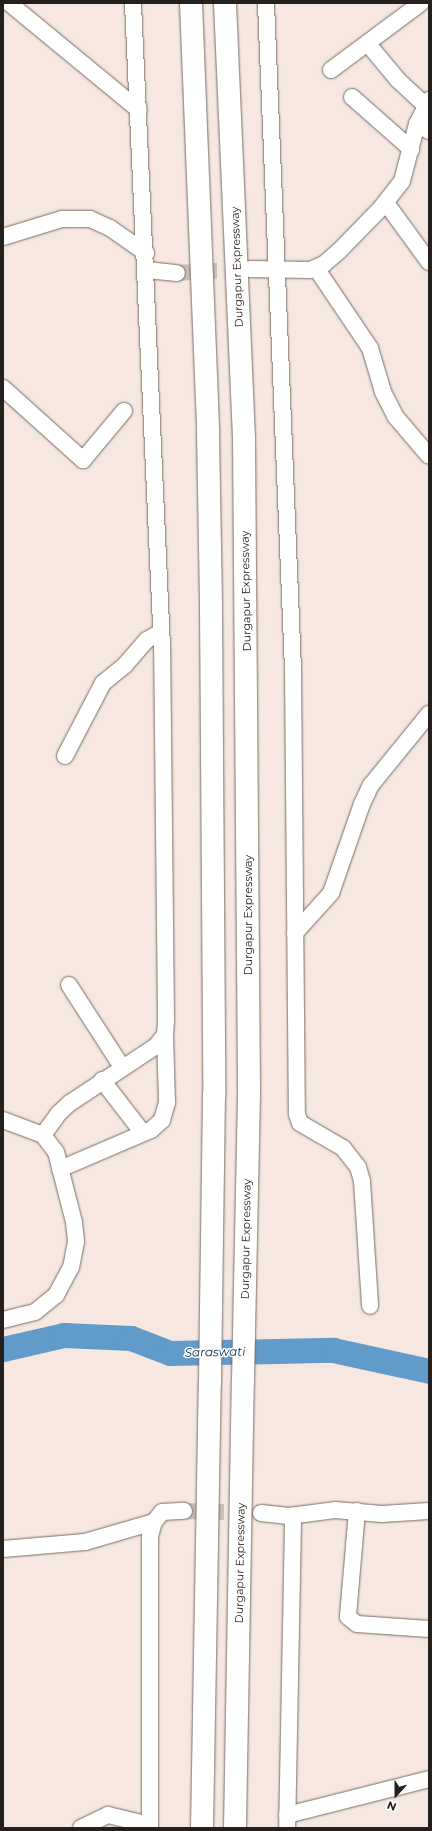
<!DOCTYPE html>
<html>
<head>
<meta charset="utf-8">
<style>
	body { margin:0 }
	#map { position:relative; width:432px; height:1831px; overflow:hidden; background:#f6e8e0; font-family:Montserrat,sans-serif }
	div>[style] { position:absolute }
	.river>* { height:25px; margin:-12.5px; padding:0 12.5px; transform-origin:12.5px; border-radius:12.5px; background:#619bc9 }
	.minor-tunnel>* { height:16px; margin-top:-8px; transform-origin:0; background:repeating-linear-gradient(90deg,#ccc0b9 0 16px,transparent 0 24px) }
	.roads { filter:drop-shadow(0 0 1px #776b63) drop-shadow(0 0 1px #776b63) }
	.minor>* { height:16px; margin:-8px; padding:0 8px; transform-origin:8px; border-radius:8px; background:#fff }
	.primary>* { height:22px; margin:-11px; padding:0 11px; transform-origin:11px; border-radius:11px; background:#fff }
	.trunk>* { height:22px; margin:-11px; padding:0 11px; transform-origin:11px; border-radius:11px; background:#fff }
	span { translate:-50% -50%; white-space:nowrap; text-align:center; line-height:1.15; -webkit-text-stroke:3px #fff; paint-order:stroke }
	.street-label { font-size:11px; color:#25201d }
	.water-label { font-size:12px; color:#002e4c; font-style:italic }
	.frame { position:absolute; inset:0; border:4px solid #25201d; pointer-events:none }
	.north { position:absolute; left:376px; top:1775px; width:40px; height:40px; -webkit-text-stroke:3px #fff; paint-order:stroke; rotate:201deg; font-size:11px; font-weight:700; line-height:16px; text-align:center; color:#25201d }
	.north::after { content:''; display:block; margin:auto; width:14px; height:18px; background:#25201d; clip-path:polygon(50% 0,100% 100%,50% 72%,0 100%) }
</style>
</head>
<body>
<div id="map">
	<div class="river">
		<i style="left:3px;top:1349px;width:63px;rotate:-12.9deg"></i>
		<i style="left:64px;top:1335px;width:67px;rotate:2.6deg"></i>
		<i style="left:131px;top:1338px;width:42px;rotate:21deg"></i>
		<i style="left:170px;top:1353px;width:163px;rotate:-1.1deg"></i>
		<i style="left:333px;top:1350px;width:98px;rotate:12.3deg"></i>
	</div>
	<div class="minor-tunnel">
		<i style="left:177px;top:273px;width:70px;rotate:-3.3deg"></i>
		<i style="left:184px;top:1511px;width:77px;rotate:1.5deg"></i>
	</div>
	<div class="roads">
		<div class="minor">
			<i style="left:9px;top:3px;width:168px;rotate:39.5deg"></i>
			<i style="left:266px;top:3px;width:668px;rotate:87.68deg"></i>
			<i style="left:293px;top:670px;width:444px;rotate:89.5deg"></i>
			<i style="left:297px;top:1114px;width:9px;rotate:72deg"></i>
			<i style="left:300px;top:1123px;width:50px;rotate:30.2deg"></i>
			<i style="left:343px;top:1148px;width:24px;rotate:52deg"></i>
			<i style="left:358px;top:1167px;width:15px;rotate:74deg"></i>
			<i style="left:362px;top:1181px;width:125px;rotate:86.3deg"></i>
			<i style="left:368px;top:44px;width:47px;rotate:50.2deg"></i>
			<i style="left:398px;top:80px;width:37px;rotate:43deg"></i>
			<i style="left:331px;top:70px;width:112px;rotate:-36.7deg"></i>
			<i style="left:352px;top:97px;width:79px;rotate:41.4deg"></i>
			<i style="left:417px;top:124px;width:14px;rotate:30deg"></i>
			<i style="left:386px;top:203px;width:73px;rotate:53.9deg"></i>
			<i style="left:3px;top:237px;width:62px;rotate:-17deg"></i>
			<i style="left:62px;top:219px;width:28px"></i>
			<i style="left:90px;top:219px;width:22px;rotate:24deg"></i>
			<i style="left:110px;top:228px;width:44px;rotate:34.8deg"></i>
			<i style="left:316px;top:268px;width:97px;rotate:56deg"></i>
			<i style="left:370px;top:348px;width:46px;rotate:73.5deg"></i>
			<i style="left:383px;top:392px;width:27px;rotate:63deg"></i>
			<i style="left:395px;top:416px;width:52px;rotate:49.6deg"></i>
			<i style="left:250px;top:269px;width:60px;rotate:1deg"></i>
			<i style="left:310px;top:270px;width:15px;rotate:-23deg"></i>
			<i style="left:324px;top:264px;width:20px;rotate:-41deg"></i>
			<i style="left:339px;top:251px;width:60px;rotate:-45.7deg"></i>
			<i style="left:381px;top:208px;width:34px;rotate:-52deg"></i>
			<i style="left:402px;top:181px;width:59px;rotate:-75.3deg"></i>
			<i style="left:417px;top:124px;width:27px;rotate:-63deg"></i>
			<i style="left:147px;top:270px;width:30px;rotate:6deg"></i>
			<i style="left:3px;top:388px;width:108px;rotate:42deg"></i>
			<i style="left:83px;top:460px;width:64px;rotate:-50.1deg"></i>
			<i style="left:65px;top:756px;width:82px;rotate:-62.5deg"></i>
			<i style="left:103px;top:683px;width:28px;rotate:-39deg"></i>
			<i style="left:125px;top:665px;width:33px;rotate:-49deg"></i>
			<i style="left:147px;top:640px;width:16px;rotate:-30deg"></i>
			<i style="left:295px;top:933px;width:54px;rotate:-48deg"></i>
			<i style="left:331px;top:893px;width:94px;rotate:-70.8deg"></i>
			<i style="left:362px;top:804px;width:21px;rotate:-65deg"></i>
			<i style="left:371px;top:785px;width:92px;rotate:-50.8deg"></i>
			<i style="left:69px;top:985px;width:98px;rotate:57.1deg"></i>
			<i style="left:102px;top:1080px;width:67px;rotate:52.3deg"></i>
			<i style="left:3px;top:1120px;width:43px;rotate:20.6deg"></i>
			<i style="left:43px;top:1135px;width:21px;rotate:53deg"></i>
			<i style="left:56px;top:1152px;width:72px;rotate:75.6deg"></i>
			<i style="left:74px;top:1222px;width:20px;rotate:84deg"></i>
			<i style="left:76px;top:1242px;width:25px;rotate:101deg"></i>
			<i style="left:71px;top:1267px;width:32px;rotate:118deg"></i>
			<i style="left:56px;top:1295px;width:27px;rotate:141deg"></i>
			<i style="left:35px;top:1312px;width:33px;rotate:166deg"></i>
			<i style="left:43px;top:1135px;width:26px;rotate:-54deg"></i>
			<i style="left:58px;top:1114px;width:16px;rotate:-43deg"></i>
			<i style="left:70px;top:1103px;width:103px;rotate:-33.5deg"></i>
			<i style="left:156px;top:1046px;width:14px;rotate:-51deg"></i>
			<i style="left:165px;top:1035px;width:16px;rotate:-86deg"></i>
			<i style="left:166px;top:1019px;width:372px;rotate:-90.6deg"></i>
			<i style="left:162px;top:647px;width:645px;rotate:-92.58deg"></i>
			<i style="left:60px;top:1169px;width:99px;rotate:-23.2deg"></i>
			<i style="left:151px;top:1130px;width:15px;rotate:-42deg"></i>
			<i style="left:162px;top:1120px;width:18px;rotate:-74deg"></i>
			<i style="left:167px;top:1103px;width:68px;rotate:-91.7deg"></i>
			<i style="left:357px;top:1511px;width:106px;rotate:94.9deg"></i>
			<i style="left:348px;top:1617px;width:11px;rotate:38deg"></i>
			<i style="left:357px;top:1624px;width:72px;rotate:4deg"></i>
			<i style="left:261px;top:1513px;width:28px;rotate:6deg"></i>
			<i style="left:289px;top:1516px;width:7px;rotate:56deg"></i>
			<i style="left:293px;top:1522px;width:306px;rotate:91.1deg"></i>
			<i style="left:289px;top:1516px;width:46px;rotate:-7.4deg"></i>
			<i style="left:335px;top:1510px;width:47px;rotate:4.9deg"></i>
			<i style="left:382px;top:1514px;width:47px;rotate:-3.7deg"></i>
			<i style="left:3px;top:1549px;width:82px;rotate:-4.9deg"></i>
			<i style="left:85px;top:1542px;width:72px;rotate:-16.2deg"></i>
			<i style="left:287px;top:1815px;width:146px;rotate:-14.2deg"></i>
			<i style="left:81px;top:1828px;width:30px;rotate:-26deg"></i>
			<i style="left:108px;top:1815px;width:43px;rotate:13.4deg"></i>
			<i style="left:150px;top:1828px;width:292px;rotate:-90deg"></i>
			<i style="left:150px;top:1536px;width:15px;rotate:-74deg"></i>
			<i style="left:154px;top:1522px;width:13px;rotate:-51deg"></i>
			<i style="left:162px;top:1512px;width:22px;rotate:-3deg"></i>
		</div>
		<div class="primary">
			<i style="left:202px;top:1828px;width:445px;rotate:-89deg"></i>
			<i style="left:235px;top:1828px;width:446px;rotate:-89deg"></i>
		</div>
		<div class="trunk">
			<i style="left:191px;top:3px;width:429px;rotate:87.7deg"></i>
			<i style="left:208px;top:432px;width:176px;rotate:89deg"></i>
			<i style="left:211px;top:608px;width:487px;rotate:89.6deg"></i>
			<i style="left:214px;top:1095px;width:288px;rotate:90.8deg"></i>
			<i style="left:225px;top:3px;width:436px;rotate:87.5deg"></i>
			<i style="left:244px;top:439px;width:655px;rotate:89.56deg"></i>
			<i style="left:249px;top:1094px;width:288px;rotate:91.2deg"></i>
		</div>
	</div>
	<div class="street-label">
		<span style="left:237px;top:267px;rotate:-92deg">Durgapur Expressway</span>
		<span style="left:246px;top:591px;rotate:-91deg">Durgapur Expressway</span>
		<span style="left:248px;top:915px;rotate:-90deg">Durgapur Expressway</span>
		<span style="left:246px;top:1239px;rotate:-89deg">Durgapur Expressway</span>
		<span style="left:240px;top:1563px;rotate:-89deg">Durgapur Expressway</span>
	</div>
	<div class="water-label">
		<span style="left:215px;top:1352px;rotate:-1deg">Saraswati</span>
	</div>
	<div class="frame"></div>
	<div class="north">N</div>
</div>
</body>
</html>
